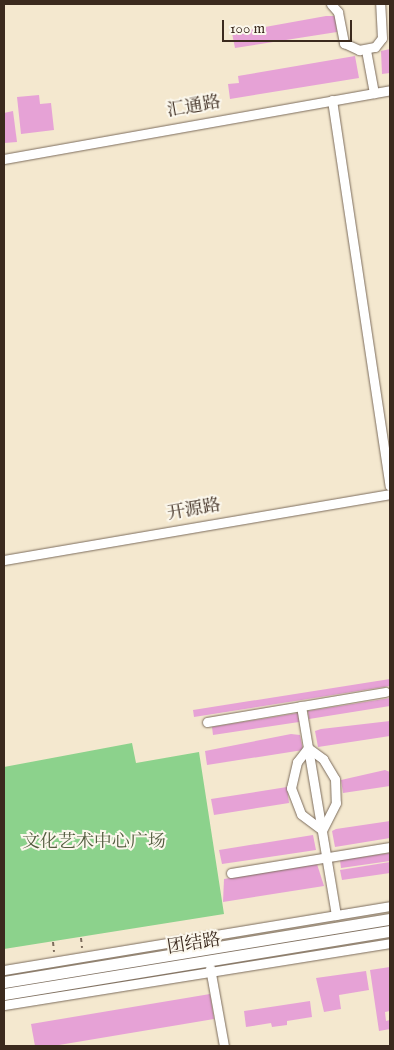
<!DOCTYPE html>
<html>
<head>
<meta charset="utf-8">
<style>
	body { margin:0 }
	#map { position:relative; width:394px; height:1050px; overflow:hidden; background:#f4e8cf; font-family:"IM FELL English","Noto Serif SC",serif }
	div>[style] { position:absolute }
	.green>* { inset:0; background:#8cd28c }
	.building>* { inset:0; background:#e6a2d6 }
	.path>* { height:2px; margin-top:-1px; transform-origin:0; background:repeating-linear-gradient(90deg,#7c6c5c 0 4px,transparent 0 8px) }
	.roads { filter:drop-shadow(0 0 1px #7c6c5c) drop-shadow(0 0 1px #7c6c5c) }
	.minor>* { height:9px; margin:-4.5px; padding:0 4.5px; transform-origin:4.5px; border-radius:4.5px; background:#fff }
	.major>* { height:11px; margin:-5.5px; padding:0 5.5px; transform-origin:5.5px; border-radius:5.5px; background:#fff }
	span { translate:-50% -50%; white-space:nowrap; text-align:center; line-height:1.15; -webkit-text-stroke:4px #fbf7ec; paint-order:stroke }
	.street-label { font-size:18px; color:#3b2a1e }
	.park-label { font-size:18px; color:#535c3f }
	.frame { position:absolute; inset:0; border:5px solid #3b2a1e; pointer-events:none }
	.scale { position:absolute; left:222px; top:20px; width:130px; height:22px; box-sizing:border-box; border:2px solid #3b2a1e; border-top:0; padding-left:6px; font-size:15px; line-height:18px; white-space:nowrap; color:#3b2a1e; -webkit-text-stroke:4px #fbf7ec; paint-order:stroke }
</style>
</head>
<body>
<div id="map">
	<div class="green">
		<i style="clip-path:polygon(132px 743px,136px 763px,199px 752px,224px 914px,4px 949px,4px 767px)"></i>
	</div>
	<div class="building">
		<i style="clip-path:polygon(326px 16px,335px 16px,337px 32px,235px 48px,232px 33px)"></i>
		<i style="clip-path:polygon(390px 49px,390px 73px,382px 74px,381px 51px)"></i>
		<i style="clip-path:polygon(355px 56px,359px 78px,230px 99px,228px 84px,239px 83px,238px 76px)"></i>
		<i style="clip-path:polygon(39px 95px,40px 104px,51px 103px,54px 130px,21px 134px,17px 97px)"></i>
		<i style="clip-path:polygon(13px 111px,17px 142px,4px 143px,4px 113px)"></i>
		<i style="clip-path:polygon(390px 679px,390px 686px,194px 717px,193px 710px)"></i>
		<i style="clip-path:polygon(390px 698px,390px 706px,309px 719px,308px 711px)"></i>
		<i style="clip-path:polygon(298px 713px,299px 722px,213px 735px,212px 727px)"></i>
		<i style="clip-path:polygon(390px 721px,390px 736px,318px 747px,315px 731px,321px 729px)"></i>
		<i style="clip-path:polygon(291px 734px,300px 735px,303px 750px,207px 765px,205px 751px)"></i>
		<i style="clip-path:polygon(385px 770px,390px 772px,390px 786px,343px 793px,341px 780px)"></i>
		<i style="clip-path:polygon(287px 787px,289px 803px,214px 815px,211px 799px)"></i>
		<i style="clip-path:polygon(390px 821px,390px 838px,335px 847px,332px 831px,336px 829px)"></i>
		<i style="clip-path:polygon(313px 835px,316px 850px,222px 864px,219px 850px)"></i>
		<i style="clip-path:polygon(390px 853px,390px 861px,341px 868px,340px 860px)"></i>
		<i style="clip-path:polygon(390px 862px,390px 873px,342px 880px,340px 870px)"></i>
		<i style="clip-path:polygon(317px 864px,324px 886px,223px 902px,224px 879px)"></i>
		<i style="clip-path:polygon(390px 967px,390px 1011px,385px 1012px,386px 1021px,390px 1020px,390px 1029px,379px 1031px,370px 970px)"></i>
		<i style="clip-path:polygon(366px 971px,369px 990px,339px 995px,341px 1009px,324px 1012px,316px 978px)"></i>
		<i style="clip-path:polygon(210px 994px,214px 1019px,53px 1046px,35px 1046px,31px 1024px)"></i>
		<i style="clip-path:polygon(310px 1001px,312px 1017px,287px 1021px,287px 1025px,272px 1027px,271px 1023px,246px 1027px,244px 1011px)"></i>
	</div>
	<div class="path">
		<i style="left:81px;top:938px;width:10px;rotate:84deg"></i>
		<i style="left:53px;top:942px;width:10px;rotate:84deg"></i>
	</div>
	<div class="roads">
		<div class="minor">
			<i style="left:331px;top:4px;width:11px;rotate:49deg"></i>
			<i style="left:338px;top:12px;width:32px;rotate:79deg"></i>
			<i style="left:344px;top:43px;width:17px;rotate:25deg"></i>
			<i style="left:359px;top:50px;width:16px;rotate:-11deg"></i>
			<i style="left:375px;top:47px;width:11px;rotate:-52deg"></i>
			<i style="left:382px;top:38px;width:34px;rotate:-93deg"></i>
			<i style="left:366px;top:50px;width:44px;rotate:79.5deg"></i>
			<i style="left:332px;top:100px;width:390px;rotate:81.5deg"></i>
			<i style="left:4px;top:159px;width:392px;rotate:-10.1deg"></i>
			<i style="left:4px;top:560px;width:392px;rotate:-9.7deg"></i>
			<i style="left:301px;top:706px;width:212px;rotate:80.5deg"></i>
			<i style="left:207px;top:722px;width:181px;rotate:-9.6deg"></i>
			<i style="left:308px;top:748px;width:19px;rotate:36deg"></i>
			<i style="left:323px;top:759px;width:23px;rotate:59deg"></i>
			<i style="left:335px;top:779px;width:24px;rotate:88deg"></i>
			<i style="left:336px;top:803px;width:30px;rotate:117deg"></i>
			<i style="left:322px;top:830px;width:26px;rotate:-143deg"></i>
			<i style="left:301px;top:814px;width:28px;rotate:-111deg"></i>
			<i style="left:291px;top:788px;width:27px;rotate:-77deg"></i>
			<i style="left:297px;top:762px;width:18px;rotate:-52deg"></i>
			<i style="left:231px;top:873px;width:161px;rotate:-9.3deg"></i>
			<i style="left:210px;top:968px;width:79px;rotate:79.8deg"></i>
			<i style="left:4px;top:970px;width:391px;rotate:-9.4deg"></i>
			<i style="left:4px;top:1005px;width:391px;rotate:-9.1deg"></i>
		</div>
		<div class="major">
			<i style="left:4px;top:982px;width:391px;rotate:-9.3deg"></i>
			<i style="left:4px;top:994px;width:391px;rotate:-9.3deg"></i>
		</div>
	</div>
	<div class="street-label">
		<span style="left:194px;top:108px;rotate:-10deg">汇通路</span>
		<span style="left:194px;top:511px;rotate:-10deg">开源路</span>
		<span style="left:194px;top:945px;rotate:-9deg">团结路</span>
	</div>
	<div class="park-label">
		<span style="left:94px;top:843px">文化艺术中心广场</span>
	</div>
	<div class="frame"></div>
	<div class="scale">100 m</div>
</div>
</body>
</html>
